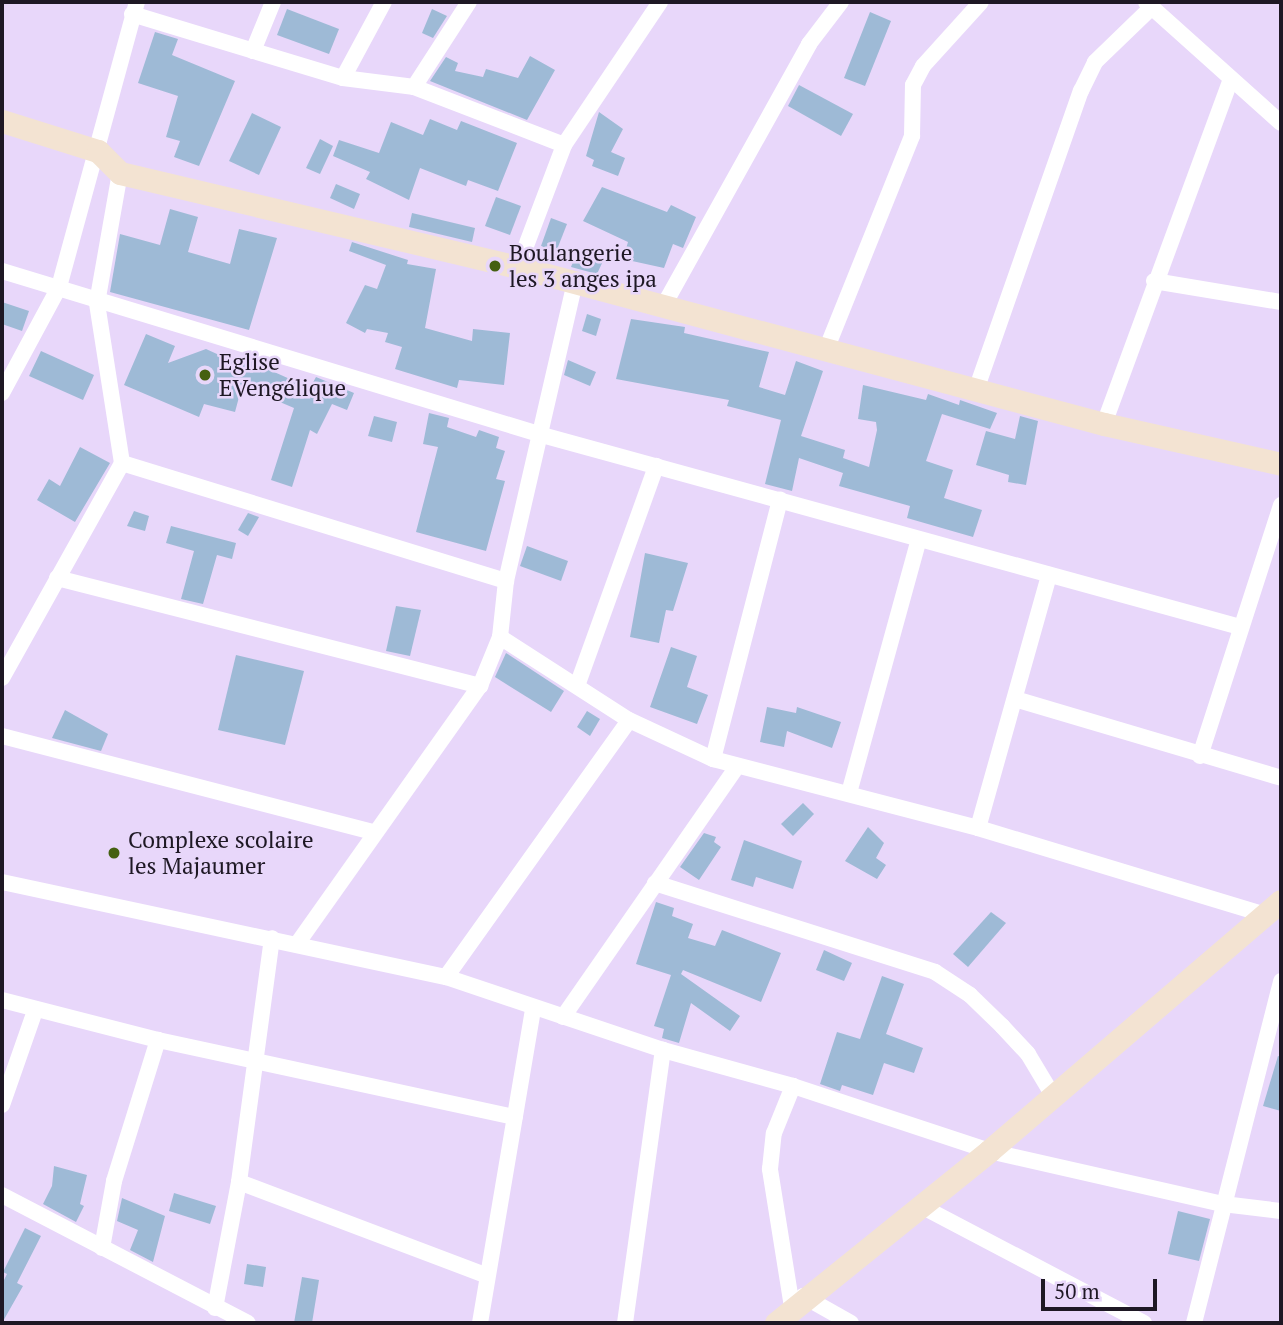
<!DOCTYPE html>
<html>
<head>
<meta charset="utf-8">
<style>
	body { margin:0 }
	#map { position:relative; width:1283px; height:1325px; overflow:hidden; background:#e8d7fa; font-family:"PT Serif",serif }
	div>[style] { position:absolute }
	.building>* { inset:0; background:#9ebad6 }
	.street>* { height:16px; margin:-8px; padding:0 8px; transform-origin:8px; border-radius:8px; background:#fff }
	.secondary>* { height:23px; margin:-11.5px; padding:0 11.5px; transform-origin:11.5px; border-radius:11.5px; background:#f3e3d2 }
	.dots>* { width:19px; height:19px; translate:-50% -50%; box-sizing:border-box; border:4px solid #e8d7fa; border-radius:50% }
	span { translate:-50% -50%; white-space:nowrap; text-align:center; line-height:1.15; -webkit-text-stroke:5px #e8d7fa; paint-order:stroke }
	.poi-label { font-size:23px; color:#1e1824 }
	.left { translate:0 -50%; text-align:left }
	.frame { position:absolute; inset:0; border:4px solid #1e1824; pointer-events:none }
	.scale { position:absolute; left:1041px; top:1279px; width:116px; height:32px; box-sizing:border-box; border:4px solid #1e1824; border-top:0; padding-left:9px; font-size:21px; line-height:24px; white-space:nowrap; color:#1e1824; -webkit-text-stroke:5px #e8d7fa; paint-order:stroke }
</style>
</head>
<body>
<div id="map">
	<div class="building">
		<i style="clip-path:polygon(287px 9px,339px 29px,329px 54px,277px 35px)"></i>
		<i style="clip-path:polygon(432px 9px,447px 16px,433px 38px,422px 33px)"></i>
		<i style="clip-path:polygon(870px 12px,891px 21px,865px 86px,844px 78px)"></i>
		<i style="clip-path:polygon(155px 32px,178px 39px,172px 55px,235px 81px,199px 166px,174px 157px,180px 141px,166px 137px,178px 96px,138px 83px)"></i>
		<i style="clip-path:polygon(530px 56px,555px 70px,527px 120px,430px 81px,446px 57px,458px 63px,455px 71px,483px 77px,486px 69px,518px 78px)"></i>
		<i style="clip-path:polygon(799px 85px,853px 114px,841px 136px,788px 106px)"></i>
		<i style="clip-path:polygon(599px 112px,623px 129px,611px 152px,625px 158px,618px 176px,592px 166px,594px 160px,586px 156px)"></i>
		<i style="clip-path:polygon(252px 113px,281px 127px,259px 175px,229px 161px)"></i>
		<i style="clip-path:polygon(430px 119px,457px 130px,461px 121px,517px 143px,498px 191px,468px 180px,466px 186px,420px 168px,409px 200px,366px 179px,370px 172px,333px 156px,339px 140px,379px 153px,391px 122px,423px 135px)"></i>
		<i style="clip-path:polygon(320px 139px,333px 146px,320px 174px,306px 168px)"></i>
		<i style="clip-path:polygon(336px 184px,360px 194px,354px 209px,330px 198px)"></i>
		<i style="clip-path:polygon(602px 187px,667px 212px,671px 205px,696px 217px,683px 248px,673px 244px,664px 268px,623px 259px,628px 242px,583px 221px)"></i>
		<i style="clip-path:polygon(496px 197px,521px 206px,510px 235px,485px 226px)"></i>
		<i style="clip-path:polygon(170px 209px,198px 217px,188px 252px,230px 264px,239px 229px,277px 238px,249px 330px,110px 292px,120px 234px,160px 245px)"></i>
		<i style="clip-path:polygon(412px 213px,475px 228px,472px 242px,409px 227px)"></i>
		<i style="clip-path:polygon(551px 218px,567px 224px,556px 252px,541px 246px)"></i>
		<i style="clip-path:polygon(352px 242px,408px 260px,407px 264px,436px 269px,425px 328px,472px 341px,473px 329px,510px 333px,504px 385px,459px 380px,457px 388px,395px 369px,402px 347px,385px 342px,388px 333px,367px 329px,365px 333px,346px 323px,365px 285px,377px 289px,386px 265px,349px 251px)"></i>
		<i style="clip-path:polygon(578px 250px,603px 261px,597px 274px,571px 267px)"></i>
		<i style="clip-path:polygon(2px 302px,29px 311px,22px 331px,2px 324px)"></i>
		<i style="clip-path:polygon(587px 314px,601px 319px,596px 336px,582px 331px)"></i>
		<i style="clip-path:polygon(631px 319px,685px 327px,684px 333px,769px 352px,759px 387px,785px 395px,796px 361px,823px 371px,801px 436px,845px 450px,843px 458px,869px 467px,877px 430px,876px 422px,858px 419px,863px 385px,926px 400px,928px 394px,959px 405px,960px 400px,997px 413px,990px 429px,942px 414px,926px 461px,953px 470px,944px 498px,982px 510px,973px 537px,907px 518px,910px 506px,839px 486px,843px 473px,799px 458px,792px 491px,765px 484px,781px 420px,727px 406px,729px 400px,616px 379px)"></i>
		<i style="clip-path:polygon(146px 334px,175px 346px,168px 363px,206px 349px,239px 364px,241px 356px,264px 364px,263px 367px,310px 388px,316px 377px,354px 393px,347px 410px,332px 404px,317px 434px,310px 430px,292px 487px,271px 480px,294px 408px,242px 386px,235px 412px,204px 404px,199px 417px,124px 385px)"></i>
		<i style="clip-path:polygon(41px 351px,94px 375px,83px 400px,29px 376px)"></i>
		<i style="clip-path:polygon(568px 360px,596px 372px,590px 386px,564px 375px)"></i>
		<i style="clip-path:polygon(429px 413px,449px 418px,447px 427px,476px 437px,479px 430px,499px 437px,496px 448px,505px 451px,496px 479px,505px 481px,486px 551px,416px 532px,438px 447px,423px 444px)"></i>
		<i style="clip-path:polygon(374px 416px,397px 422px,392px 442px,368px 436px)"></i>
		<i style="clip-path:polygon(1020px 416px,1038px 421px,1026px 485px,1008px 482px,1009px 475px,976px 465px,986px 431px,1015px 439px)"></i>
		<i style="clip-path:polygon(80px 447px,110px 463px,75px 522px,37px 500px,49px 479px,60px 486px)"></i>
		<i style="clip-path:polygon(134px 511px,149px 516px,145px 531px,127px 526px)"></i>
		<i style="clip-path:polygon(248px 513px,259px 517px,248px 536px,238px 530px)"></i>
		<i style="clip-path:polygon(171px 526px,236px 543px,232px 559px,217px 555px,203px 604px,181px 599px,194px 551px,166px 543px)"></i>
		<i style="clip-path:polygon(527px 546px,568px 561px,561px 581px,520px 566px)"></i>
		<i style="clip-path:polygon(645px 553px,688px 563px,673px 611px,666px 610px,659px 643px,630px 637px)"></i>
		<i style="clip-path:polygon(396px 606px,421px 610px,410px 656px,386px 651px)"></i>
		<i style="clip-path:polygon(671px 647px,697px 656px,687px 687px,708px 695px,697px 724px,650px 707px)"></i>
		<i style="clip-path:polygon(506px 653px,564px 691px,551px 712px,495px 677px)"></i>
		<i style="clip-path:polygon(236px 655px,304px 671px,285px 745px,218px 730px)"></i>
		<i style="clip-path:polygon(767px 707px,796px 713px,797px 707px,841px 722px,832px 748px,787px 731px,784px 747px,760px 742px)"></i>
		<i style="clip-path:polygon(65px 710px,108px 734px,101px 751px,52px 738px)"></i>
		<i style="clip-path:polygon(587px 711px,600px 719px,590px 736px,577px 727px)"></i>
		<i style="clip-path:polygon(803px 803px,814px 814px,793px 836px,781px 824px)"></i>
		<i style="clip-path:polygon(868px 827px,884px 843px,876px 858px,886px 865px,877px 879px,845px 861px)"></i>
		<i style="clip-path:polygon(704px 833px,716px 837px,714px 842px,721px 847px,699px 880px,680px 867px)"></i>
		<i style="clip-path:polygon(744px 840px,802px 861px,793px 889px,756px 877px,753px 887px,731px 880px)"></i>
		<i style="clip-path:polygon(656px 902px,674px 908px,672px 916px,693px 924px,688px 938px,715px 946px,722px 930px,781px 953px,761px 1002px,683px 970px,681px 974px,740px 1016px,730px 1031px,691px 1003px,679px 1043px,662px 1038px,664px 1029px,654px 1026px,671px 975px,636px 964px)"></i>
		<i style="clip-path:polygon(991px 912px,1006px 923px,968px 967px,953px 954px)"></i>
		<i style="clip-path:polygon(824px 950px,852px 963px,844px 981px,816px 970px)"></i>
		<i style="clip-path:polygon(882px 976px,904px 984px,886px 1034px,923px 1048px,914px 1073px,884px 1063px,873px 1095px,842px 1085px,840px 1091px,820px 1084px,837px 1032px,860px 1039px)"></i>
		<i style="clip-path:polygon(1278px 1056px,1281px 1057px,1281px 1111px,1263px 1106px)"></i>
		<i style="clip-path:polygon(54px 1166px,87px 1175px,80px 1204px,84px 1206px,76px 1222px,43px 1204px,52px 1186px)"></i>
		<i style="clip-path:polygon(174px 1193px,216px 1206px,210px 1224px,169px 1211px)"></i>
		<i style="clip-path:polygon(122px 1198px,165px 1216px,153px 1262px,130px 1250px,138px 1230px,117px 1221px)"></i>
		<i style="clip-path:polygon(1178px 1211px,1210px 1219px,1199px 1261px,1168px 1254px)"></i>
		<i style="clip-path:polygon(25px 1228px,41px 1236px,17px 1283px,23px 1286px,2px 1323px,2px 1284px,7px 1274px,3px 1272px)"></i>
		<i style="clip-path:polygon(247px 1264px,266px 1267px,263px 1287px,244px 1284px)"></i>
		<i style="clip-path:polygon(302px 1277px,319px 1280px,312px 1323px,294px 1323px)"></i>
	</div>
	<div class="street">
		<i style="left:1146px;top:2px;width:181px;rotate:41.9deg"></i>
		<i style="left:132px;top:14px;width:220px;rotate:16.9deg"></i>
		<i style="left:343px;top:78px;width:72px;rotate:7.2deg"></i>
		<i style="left:414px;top:87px;width:161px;rotate:21.1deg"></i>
		<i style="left:253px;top:51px;width:53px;rotate:-67.8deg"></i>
		<i style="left:343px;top:78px;width:86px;rotate:-61.7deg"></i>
		<i style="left:414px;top:87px;width:101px;rotate:-57.1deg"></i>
		<i style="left:518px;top:267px;width:130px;rotate:-69.3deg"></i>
		<i style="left:564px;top:145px;width:172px;rotate:-56.1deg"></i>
		<i style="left:2px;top:271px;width:564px;rotate:16.89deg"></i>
		<i style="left:542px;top:435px;width:724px;rotate:15.38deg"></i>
		<i style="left:1154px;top:281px;width:129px;rotate:9.4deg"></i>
		<i style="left:664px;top:305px;width:299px;rotate:-60.9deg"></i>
		<i style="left:809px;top:44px;width:53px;rotate:-52.7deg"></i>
		<i style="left:826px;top:350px;width:231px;rotate:-68.1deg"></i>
		<i style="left:912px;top:136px;width:51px;rotate:-88.9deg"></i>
		<i style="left:913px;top:85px;width:21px;rotate:-62deg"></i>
		<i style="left:923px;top:66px;width:86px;rotate:-47.8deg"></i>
		<i style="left:976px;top:390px;width:317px;rotate:-70.7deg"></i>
		<i style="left:1081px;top:91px;width:32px;rotate:-64deg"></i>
		<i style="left:1095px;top:62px;width:79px;rotate:-44deg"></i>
		<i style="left:2px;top:393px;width:120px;rotate:-61.7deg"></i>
		<i style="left:59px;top:287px;width:295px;rotate:-74.7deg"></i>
		<i style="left:1104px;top:424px;width:365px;rotate:-69.8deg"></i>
		<i style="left:122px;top:463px;width:402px;rotate:17.1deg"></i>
		<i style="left:57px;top:578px;width:437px;rotate:14.3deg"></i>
		<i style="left:500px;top:637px;width:153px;rotate:32.8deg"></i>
		<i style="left:629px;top:720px;width:93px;rotate:24.9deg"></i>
		<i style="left:713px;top:759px;width:274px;rotate:14.6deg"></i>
		<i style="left:978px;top:828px;width:302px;rotate:16.8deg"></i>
		<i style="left:2px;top:678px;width:246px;rotate:-60.8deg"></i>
		<i style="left:122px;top:463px;width:162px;rotate:-98.9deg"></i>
		<i style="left:97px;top:303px;width:132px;rotate:-80deg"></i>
		<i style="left:577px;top:686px;width:234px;rotate:-70.2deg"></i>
		<i style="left:1015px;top:699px;width:277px;rotate:16.5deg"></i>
		<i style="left:2px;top:736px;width:383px;rotate:14.5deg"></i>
		<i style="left:1200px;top:756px;width:264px;rotate:-72.1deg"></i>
		<i style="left:713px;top:759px;width:268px;rotate:-75.5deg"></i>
		<i style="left:849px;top:793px;width:263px;rotate:-74.6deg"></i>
		<i style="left:978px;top:828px;width:263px;rotate:-74.3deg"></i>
		<i style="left:2px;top:882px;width:454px;rotate:12.1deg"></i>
		<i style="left:446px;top:977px;width:229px;rotate:18.6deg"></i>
		<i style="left:663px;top:1050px;width:135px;rotate:15.5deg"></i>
		<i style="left:793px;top:1086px;width:206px;rotate:18.3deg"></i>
		<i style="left:989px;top:1151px;width:240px;rotate:12.8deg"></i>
		<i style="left:1223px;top:1204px;width:58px;rotate:6.9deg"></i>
		<i style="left:655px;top:883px;width:294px;rotate:17.6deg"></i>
		<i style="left:935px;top:972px;width:42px;rotate:33.3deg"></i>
		<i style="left:970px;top:995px;width:45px;rotate:44.1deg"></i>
		<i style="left:1002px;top:1026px;width:38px;rotate:47deg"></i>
		<i style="left:1028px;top:1054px;width:47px;rotate:59deg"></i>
		<i style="left:297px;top:944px;width:316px;rotate:-54.7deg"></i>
		<i style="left:480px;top:686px;width:53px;rotate:-67.8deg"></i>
		<i style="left:500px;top:637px;width:56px;rotate:-83.9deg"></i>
		<i style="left:506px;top:581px;width:308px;rotate:-77deg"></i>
		<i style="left:446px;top:977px;width:315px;rotate:-54.5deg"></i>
		<i style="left:2px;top:1000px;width:161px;rotate:14.4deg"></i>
		<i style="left:158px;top:1040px;width:365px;rotate:12.2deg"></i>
		<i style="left:563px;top:1017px;width:305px;rotate:-55.2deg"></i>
		<i style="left:2px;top:1105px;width:100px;rotate:-70.7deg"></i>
		<i style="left:239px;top:1182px;width:263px;rotate:20.7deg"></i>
		<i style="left:2px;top:1195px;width:277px;rotate:27.5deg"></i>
		<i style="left:921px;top:1206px;width:252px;rotate:27.7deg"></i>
		<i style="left:102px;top:1248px;width:68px;rotate:-79.8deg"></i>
		<i style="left:114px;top:1181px;width:148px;rotate:-72.7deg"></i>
		<i style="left:803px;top:1296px;width:55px;rotate:29.4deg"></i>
		<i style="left:792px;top:1307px;width:140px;rotate:-99.1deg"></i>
		<i style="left:770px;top:1169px;width:36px;rotate:-84deg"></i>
		<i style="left:774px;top:1133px;width:51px;rotate:-68deg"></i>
		<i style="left:215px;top:1308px;width:128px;rotate:-79.2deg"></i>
		<i style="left:239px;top:1182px;width:246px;rotate:-82.3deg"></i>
		<i style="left:480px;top:1323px;width:319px;rotate:-80.4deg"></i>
		<i style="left:625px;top:1323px;width:276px;rotate:-82.1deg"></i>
		<i style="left:1194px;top:1323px;width:353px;rotate:-75.7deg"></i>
	</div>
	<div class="secondary">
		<i style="left:2px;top:121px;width:101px;rotate:17.4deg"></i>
		<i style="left:98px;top:151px;width:31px;rotate:45deg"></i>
		<i style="left:120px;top:173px;width:409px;rotate:13.3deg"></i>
		<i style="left:518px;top:267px;width:607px;rotate:15deg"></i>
		<i style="left:1104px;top:424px;width:181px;rotate:12.7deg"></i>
		<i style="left:776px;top:1323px;width:274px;rotate:-38.9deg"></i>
		<i style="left:989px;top:1151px;width:384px;rotate:-40.6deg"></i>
	</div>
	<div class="dots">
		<i style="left:495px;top:266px;background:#456011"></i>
		<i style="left:205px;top:375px;background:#456011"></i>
		<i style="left:114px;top:853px;background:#456011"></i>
	</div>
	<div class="poi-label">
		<span class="left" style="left:509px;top:266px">Boulangerie<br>les 3 anges ipa</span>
		<span class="left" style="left:219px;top:375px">Eglise<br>EVengélique</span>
		<span class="left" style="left:128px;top:853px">Complexe scolaire<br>les Majaumer</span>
	</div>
	<div class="frame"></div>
	<div class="scale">50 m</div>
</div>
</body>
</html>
